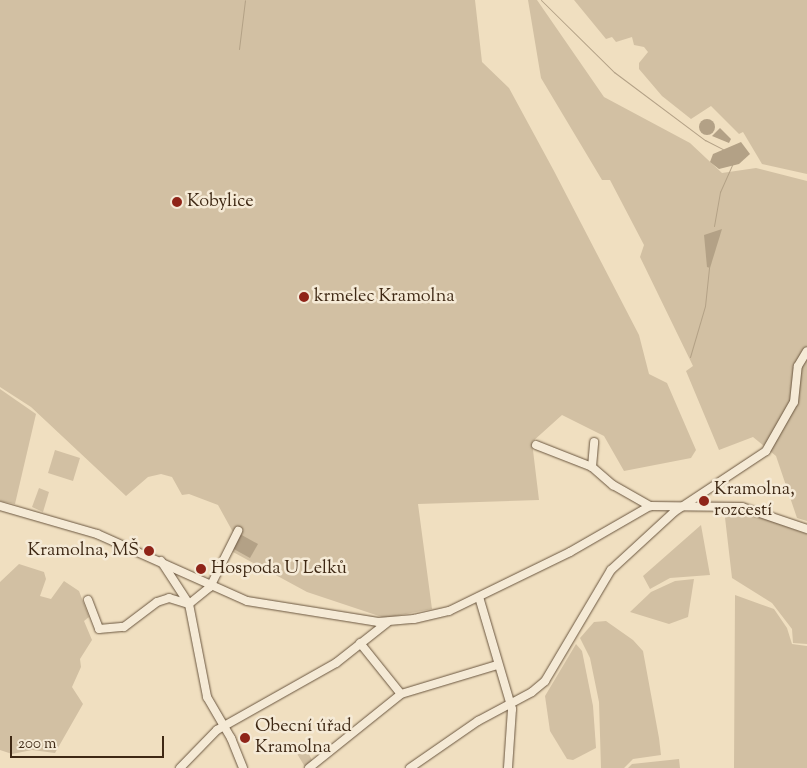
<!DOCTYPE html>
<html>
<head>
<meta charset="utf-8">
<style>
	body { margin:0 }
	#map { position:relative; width:807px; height:768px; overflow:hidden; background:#f0dfc0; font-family:"Sorts Mill Goudy",serif }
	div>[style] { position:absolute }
	.green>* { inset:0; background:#d2c0a3 }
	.water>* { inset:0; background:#b3a186 }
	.round { border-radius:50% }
	.stream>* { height:1px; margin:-0.5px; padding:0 0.5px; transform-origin:0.5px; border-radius:0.5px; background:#b3a186 }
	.roads { filter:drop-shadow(0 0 1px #6a563f) drop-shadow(0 0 1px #6a563f) }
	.minor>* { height:8px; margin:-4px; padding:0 4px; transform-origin:4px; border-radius:4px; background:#f5ead6 }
	.dots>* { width:14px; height:14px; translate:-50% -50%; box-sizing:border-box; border:2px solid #f5ead6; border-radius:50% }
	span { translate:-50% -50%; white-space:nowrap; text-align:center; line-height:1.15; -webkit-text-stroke:5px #f5ead6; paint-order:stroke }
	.poi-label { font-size:18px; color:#3e2814 }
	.left { translate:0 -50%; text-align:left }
	.right { translate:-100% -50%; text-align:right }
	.scale { position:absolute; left:10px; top:736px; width:154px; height:22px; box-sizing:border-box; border:2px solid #3e2814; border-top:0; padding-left:6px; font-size:15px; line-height:18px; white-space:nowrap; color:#3e2814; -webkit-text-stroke:4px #f5ead6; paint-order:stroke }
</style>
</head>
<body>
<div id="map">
	<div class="green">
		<i style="clip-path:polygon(0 0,475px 0,482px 62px,509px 88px,554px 171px,639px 335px,649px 374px,667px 383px,696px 450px,691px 458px,624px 471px,604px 436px,562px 415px,532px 442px,539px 500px,418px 504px,432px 609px,385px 618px,307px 592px,233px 552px,234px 534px,218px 505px,189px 494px,182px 495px,172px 477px,161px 474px,148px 477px,126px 496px,31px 407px,0 387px)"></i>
		<i style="clip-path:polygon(528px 0,537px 0,604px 97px,690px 143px,722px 173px,756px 168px,807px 181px,807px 521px,797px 518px,776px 456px,753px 437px,719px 450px,686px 371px,693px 366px,640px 257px,644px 245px,610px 180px,602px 180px,541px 78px)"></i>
		<i style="clip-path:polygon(574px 0,807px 0,807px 174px,762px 164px,743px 132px,739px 134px,711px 106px,691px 119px,662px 96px,639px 69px,639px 63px,648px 52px,644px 47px,634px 45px,632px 37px,616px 42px,612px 37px,606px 39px)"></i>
		<i style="clip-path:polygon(0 389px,36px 414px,15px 504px,0 501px)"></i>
		<i style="clip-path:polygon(55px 450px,80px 458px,73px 481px,48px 473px)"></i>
		<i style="clip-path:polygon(39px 488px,49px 492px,43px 512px,32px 507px)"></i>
		<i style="clip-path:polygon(724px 509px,757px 516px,807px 534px,807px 644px,793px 643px,792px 629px,772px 603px,732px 578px)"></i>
		<i style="clip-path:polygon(701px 525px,710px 575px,670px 578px,650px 589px,643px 576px)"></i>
		<i style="clip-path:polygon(19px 564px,44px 572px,46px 579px,40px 596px,51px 599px,64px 581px,79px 591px,89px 617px,84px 621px,92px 640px,80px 659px,81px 667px,72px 687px,83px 704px,55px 753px,32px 750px,12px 754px,0 750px,0 582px)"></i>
		<i style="clip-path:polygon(694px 579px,688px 617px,669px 624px,630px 612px,651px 592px,675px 581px)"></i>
		<i style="clip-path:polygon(735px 595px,774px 609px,787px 628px,792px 644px,807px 646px,807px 768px,734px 768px)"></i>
		<i style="clip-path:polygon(606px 621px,633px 640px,643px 651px,659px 738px,661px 755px,633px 759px,624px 768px,601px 768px,599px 702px,590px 658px,580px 638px,594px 622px)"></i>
		<i style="clip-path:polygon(576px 644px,582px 651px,593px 706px,596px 748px,573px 760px,567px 759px,550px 731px,545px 696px)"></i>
		<i style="clip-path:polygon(305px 747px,313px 762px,305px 767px,296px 752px)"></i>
		<i style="clip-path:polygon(679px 759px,680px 768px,628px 768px,632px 764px)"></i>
	</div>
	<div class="water">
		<i class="round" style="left:699px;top:119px;width:16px;height:16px"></i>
		<i style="clip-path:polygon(720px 128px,731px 139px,729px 143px,712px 136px)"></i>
		<i style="clip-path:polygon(741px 142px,750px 154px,739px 164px,719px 169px,710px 162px,713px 154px)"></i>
		<i style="clip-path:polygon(722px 229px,710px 268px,707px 267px,704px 235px)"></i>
		<i style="clip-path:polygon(240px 534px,258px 544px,250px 558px,232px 548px)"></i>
	</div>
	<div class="stream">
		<i style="left:541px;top:0;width:103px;rotate:44.6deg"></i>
		<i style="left:614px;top:72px;width:114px;rotate:36.8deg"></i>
		<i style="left:705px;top:140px;width:20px;rotate:27deg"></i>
		<i style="left:239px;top:49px;width:49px;rotate:-83deg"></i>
		<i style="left:714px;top:226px;width:35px;rotate:-80deg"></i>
		<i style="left:720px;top:192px;width:30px;rotate:-66deg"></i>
		<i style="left:690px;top:357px;width:53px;rotate:-73.6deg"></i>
		<i style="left:705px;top:306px;width:39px;rotate:-84deg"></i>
	</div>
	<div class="roads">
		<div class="minor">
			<i style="left:536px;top:445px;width:60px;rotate:21.4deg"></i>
			<i style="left:592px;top:467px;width:28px;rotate:41deg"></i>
			<i style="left:613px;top:485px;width:43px;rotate:29.6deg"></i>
			<i style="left:592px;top:467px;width:25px;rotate:-85deg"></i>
			<i style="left:0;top:506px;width:101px;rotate:16.1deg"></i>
			<i style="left:97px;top:534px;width:164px;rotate:24.1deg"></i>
			<i style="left:247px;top:601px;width:133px;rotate:9.1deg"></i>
			<i style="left:378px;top:622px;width:36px;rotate:-5deg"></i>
			<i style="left:414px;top:619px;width:36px;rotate:-13deg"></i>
			<i style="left:449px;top:611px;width:135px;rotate:-26deg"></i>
			<i style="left:570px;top:552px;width:92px;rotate:-29.9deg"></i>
			<i style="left:650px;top:506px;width:92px;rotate:0.6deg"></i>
			<i style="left:742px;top:507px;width:69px;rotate:18.7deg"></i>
			<i style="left:161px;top:561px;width:51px;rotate:56.9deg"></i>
			<i style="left:189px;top:604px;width:95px;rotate:79deg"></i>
			<i style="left:207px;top:697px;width:48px;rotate:59.7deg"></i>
			<i style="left:231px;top:738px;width:32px;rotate:68deg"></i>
			<i style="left:479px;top:597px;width:117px;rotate:73.6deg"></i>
			<i style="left:512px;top:709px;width:59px;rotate:93.9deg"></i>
			<i style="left:88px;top:600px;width:31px;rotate:69deg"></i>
			<i style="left:99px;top:629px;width:25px;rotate:-5deg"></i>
			<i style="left:124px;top:627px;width:41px;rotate:-37.1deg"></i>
			<i style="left:157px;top:602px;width:13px;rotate:-18deg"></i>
			<i style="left:169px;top:598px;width:21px;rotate:17deg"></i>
			<i style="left:189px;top:604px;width:27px;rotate:-39deg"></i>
			<i style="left:210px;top:587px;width:63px;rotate:-63.4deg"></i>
			<i style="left:360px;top:643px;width:65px;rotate:51.2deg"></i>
			<i style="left:180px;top:768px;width:53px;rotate:-45.8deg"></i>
			<i style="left:217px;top:730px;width:137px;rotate:-29.4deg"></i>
			<i style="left:336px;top:663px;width:66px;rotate:-38.3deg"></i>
			<i style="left:309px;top:768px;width:118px;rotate:-38.8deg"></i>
			<i style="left:401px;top:694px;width:100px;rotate:-16.8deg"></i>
			<i style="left:410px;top:768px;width:83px;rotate:-34.7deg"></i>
			<i style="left:478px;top:721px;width:61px;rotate:-28.2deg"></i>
			<i style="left:532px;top:692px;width:17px;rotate:-40deg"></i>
			<i style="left:545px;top:681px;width:129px;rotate:-59.3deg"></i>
			<i style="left:611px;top:570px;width:86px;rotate:-42.6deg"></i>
			<i style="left:674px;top:512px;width:110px;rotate:-33.5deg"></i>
			<i style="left:766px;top:451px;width:56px;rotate:-60.3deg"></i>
			<i style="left:794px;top:402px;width:36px;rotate:-84deg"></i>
			<i style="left:798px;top:366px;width:17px;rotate:-59deg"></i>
		</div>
	</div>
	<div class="dots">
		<i style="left:177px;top:202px;background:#8f2418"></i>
		<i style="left:304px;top:297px;background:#8f2418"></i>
		<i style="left:704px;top:501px;background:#8f2418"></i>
		<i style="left:149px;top:551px;background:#8f2418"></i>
		<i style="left:201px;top:569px;background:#8f2418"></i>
		<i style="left:245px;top:738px;background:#8f2418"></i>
	</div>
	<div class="poi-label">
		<span class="left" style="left:187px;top:202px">Kobylice</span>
		<span class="left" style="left:314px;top:297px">krmelec Kramolna</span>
		<span class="left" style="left:714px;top:501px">Kramolna,<br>rozcestí</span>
		<span class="right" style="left:139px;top:551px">Kramolna, MŠ</span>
		<span class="left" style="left:211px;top:569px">Hospoda U Lelků</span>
		<span class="left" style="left:255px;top:738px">Obecní úřad<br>Kramolna</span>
	</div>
	<div class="scale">200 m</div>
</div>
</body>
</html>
